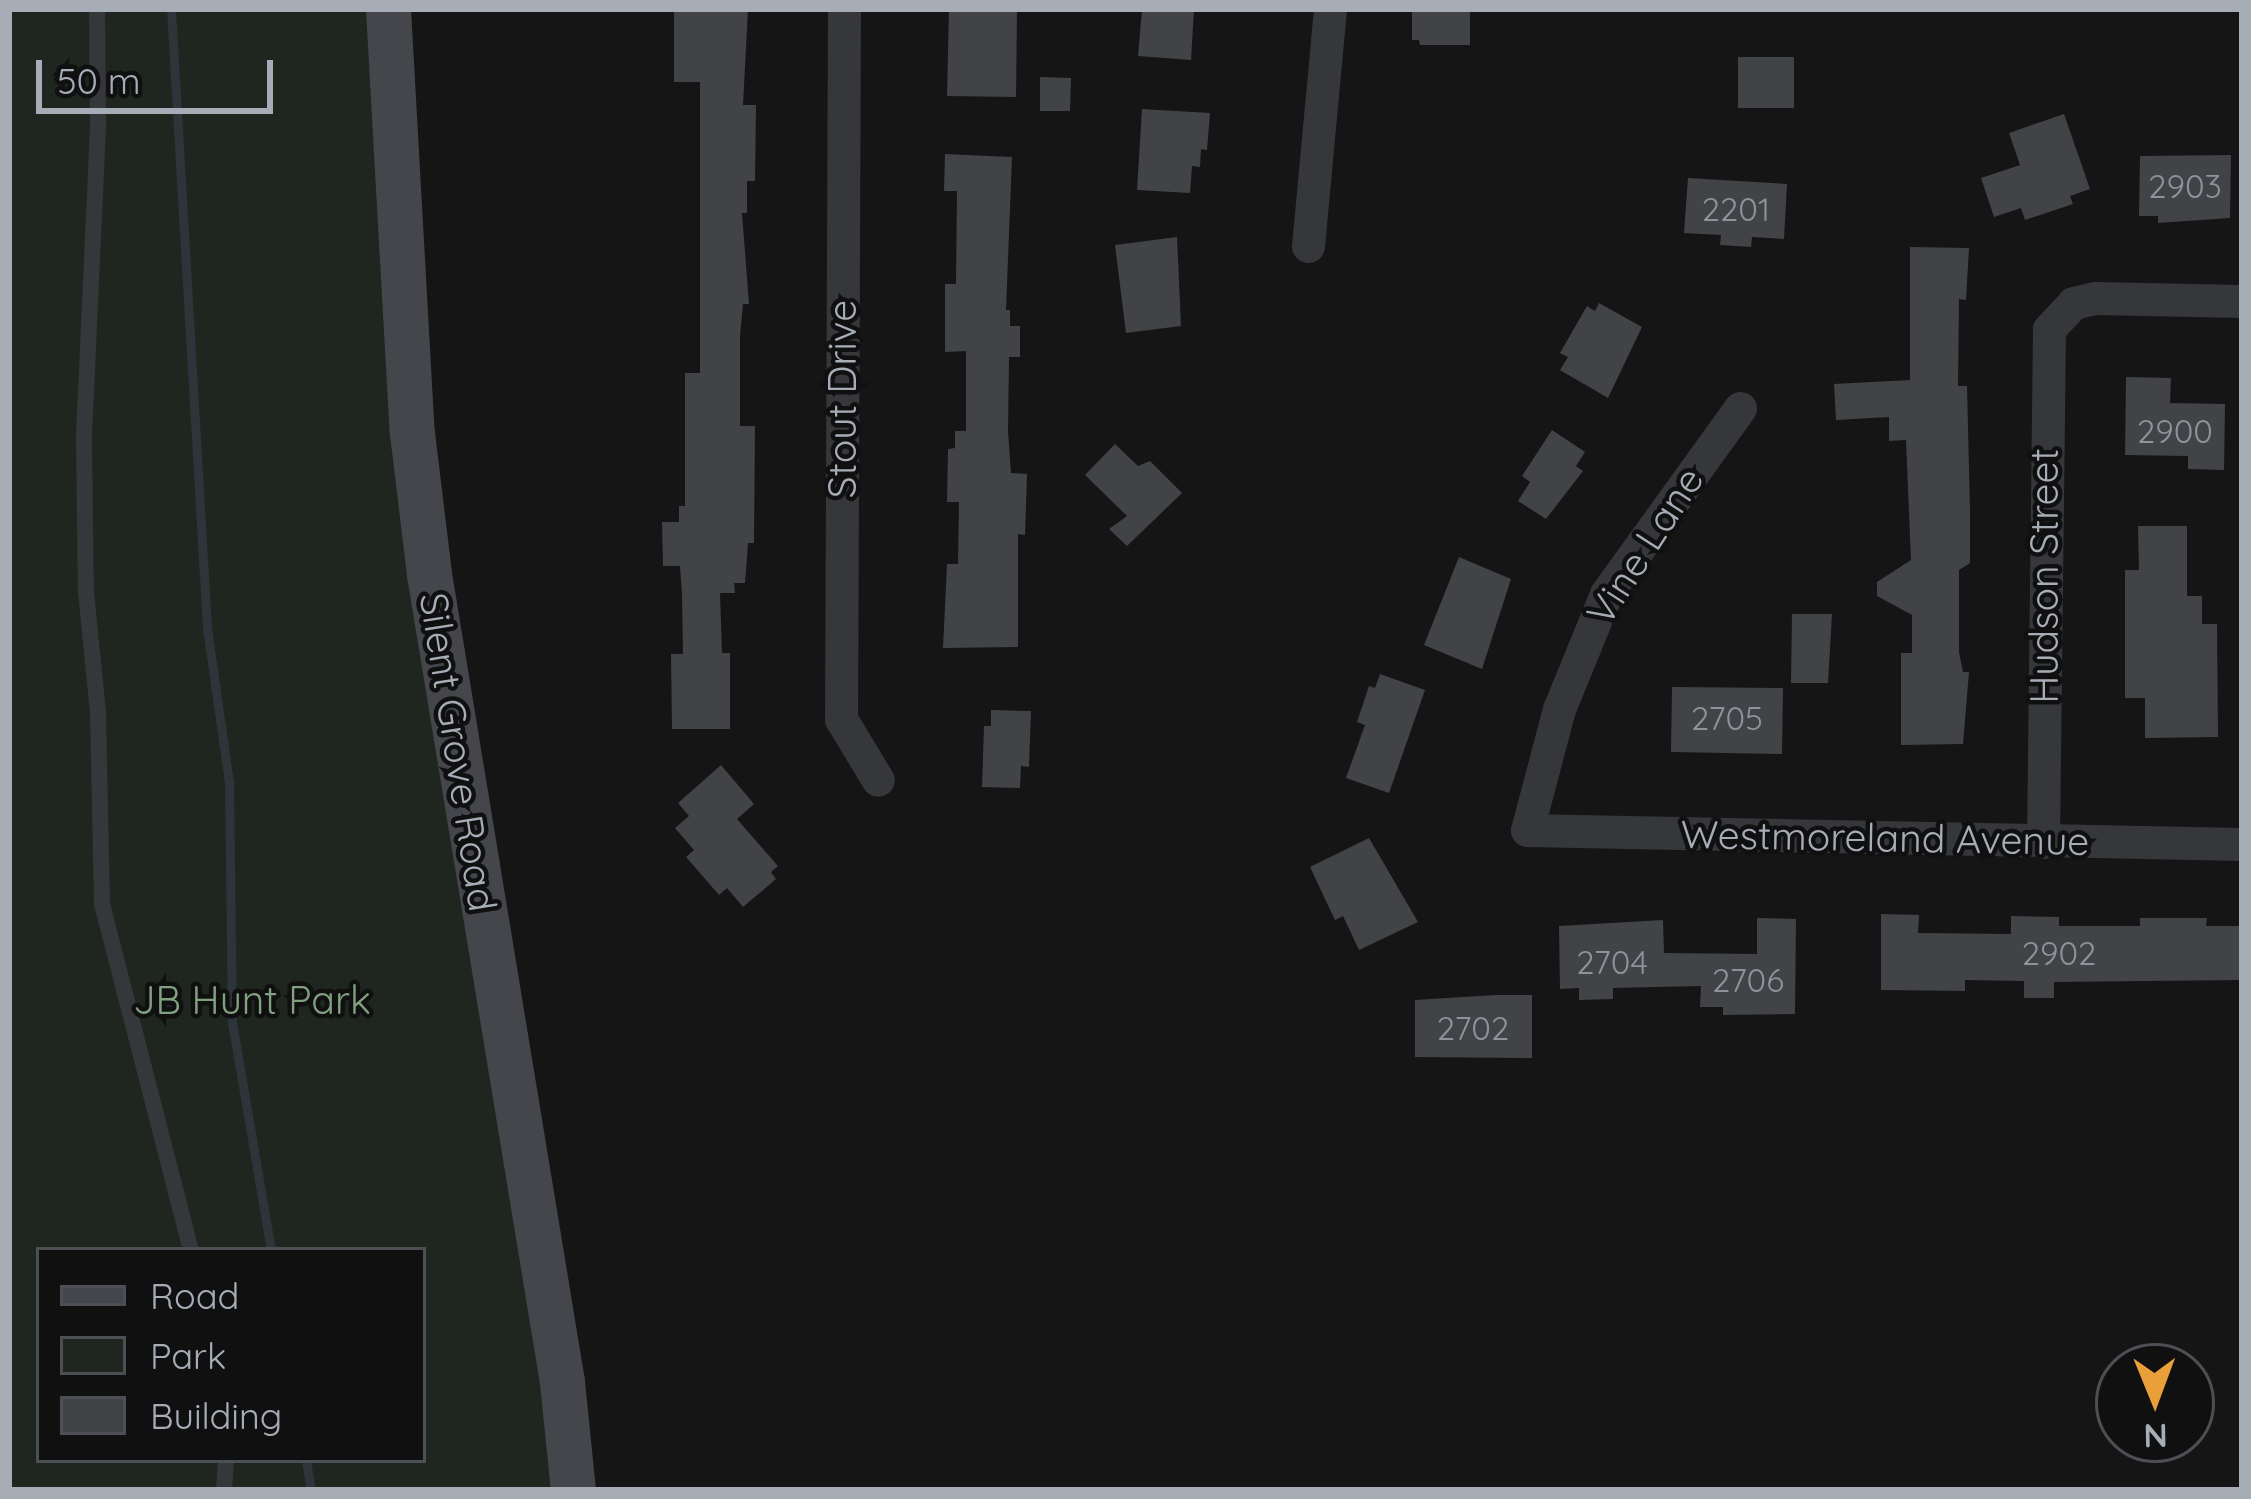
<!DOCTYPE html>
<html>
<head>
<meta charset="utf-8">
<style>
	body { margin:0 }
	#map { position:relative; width:2251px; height:1499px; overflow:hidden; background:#151516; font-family:Quicksand,sans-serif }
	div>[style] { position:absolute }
	.green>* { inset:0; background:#1f261f }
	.stream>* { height:9px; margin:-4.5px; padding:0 4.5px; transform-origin:4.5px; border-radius:4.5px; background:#2b353a }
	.building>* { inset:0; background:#414346 }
	.lane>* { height:16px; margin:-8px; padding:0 8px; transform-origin:8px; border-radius:8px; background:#36373b }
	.street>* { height:33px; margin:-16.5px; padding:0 16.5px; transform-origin:16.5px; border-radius:16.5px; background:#36373b }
	.secondary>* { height:45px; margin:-22.5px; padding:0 22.5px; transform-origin:22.5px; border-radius:22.5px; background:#44464b }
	span { translate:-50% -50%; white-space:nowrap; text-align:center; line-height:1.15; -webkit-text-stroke:9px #101011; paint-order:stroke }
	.number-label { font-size:33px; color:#8e929a }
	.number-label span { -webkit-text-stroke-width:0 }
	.street-label { font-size:39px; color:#a7adb6 }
	.park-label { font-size:39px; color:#80a07f }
	.frame { position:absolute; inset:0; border:12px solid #a7adb6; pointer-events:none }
	.legend { position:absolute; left:36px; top:1247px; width:390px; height:216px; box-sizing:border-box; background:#101011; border:3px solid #4c4f53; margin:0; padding:15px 21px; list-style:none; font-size:36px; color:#a7adb6 }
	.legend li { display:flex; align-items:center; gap:24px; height:60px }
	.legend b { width:60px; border:3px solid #4c4f53 }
	.north { position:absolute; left:2095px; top:1343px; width:120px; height:120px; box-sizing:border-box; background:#101011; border:3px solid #4c4f53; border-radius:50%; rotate:179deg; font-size:33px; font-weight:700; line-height:48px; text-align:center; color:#a7adb6 }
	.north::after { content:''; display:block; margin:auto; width:42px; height:54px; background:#e99f3a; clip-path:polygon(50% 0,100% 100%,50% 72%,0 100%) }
	.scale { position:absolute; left:36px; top:60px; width:237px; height:54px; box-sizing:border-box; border:6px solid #a7adb6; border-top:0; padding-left:15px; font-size:36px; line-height:42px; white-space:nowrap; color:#a7adb6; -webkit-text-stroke:9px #101011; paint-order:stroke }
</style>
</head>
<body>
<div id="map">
	<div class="green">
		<i style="clip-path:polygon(evenodd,9px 9px,388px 9px,404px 314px,573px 1490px,9px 1490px,9px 9px,39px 1250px,423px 1250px,423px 1460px,39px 1460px,39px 1250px)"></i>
	</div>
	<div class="stream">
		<i style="left:171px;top:9px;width:620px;rotate:86.67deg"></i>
		<i style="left:207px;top:628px;width:156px;rotate:81.9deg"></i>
		<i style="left:229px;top:782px;width:240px;rotate:89.3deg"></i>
		<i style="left:232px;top:1022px;width:231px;rotate:80.3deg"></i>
		<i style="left:306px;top:1460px;width:30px;rotate:81deg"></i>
	</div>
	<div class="building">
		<i style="clip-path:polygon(674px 9px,748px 9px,743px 105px,756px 105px,755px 181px,747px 181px,747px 213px,742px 213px,749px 304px,743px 304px,740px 336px,740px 426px,755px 426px,754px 543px,748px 543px,745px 583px,734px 583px,735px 593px,720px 593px,722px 653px,730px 653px,730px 729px,672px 729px,671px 654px,683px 654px,682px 594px,680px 566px,663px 566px,662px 522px,679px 522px,679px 506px,685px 506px,685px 373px,700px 373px,700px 82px,674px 82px)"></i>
		<i style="clip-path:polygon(949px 9px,1017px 9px,1016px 97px,947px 96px)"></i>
		<i style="clip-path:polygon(1142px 9px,1194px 9px,1191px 60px,1138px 56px)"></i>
		<i style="clip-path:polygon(1412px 9px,1470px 9px,1470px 45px,1420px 45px,1419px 40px,1412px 40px)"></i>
		<i style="clip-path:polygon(1738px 57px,1794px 57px,1794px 108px,1738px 108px)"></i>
		<i style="clip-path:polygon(1040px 77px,1071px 78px,1070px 111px,1040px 111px)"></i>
		<i style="clip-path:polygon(1142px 109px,1210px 113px,1207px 150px,1201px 149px,1200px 167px,1192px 166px,1190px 193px,1137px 190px)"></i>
		<i style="clip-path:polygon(2064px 114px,2090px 189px,2070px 196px,2073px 204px,2025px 220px,2021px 208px,1994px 217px,1981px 178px,2020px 165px,2009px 133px)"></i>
		<i style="clip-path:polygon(945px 154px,1012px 157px,1006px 310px,1010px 310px,1010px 326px,1020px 326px,1020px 357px,1009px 357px,1008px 431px,1011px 473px,1027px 474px,1025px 535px,1018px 534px,1018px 647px,943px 648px,947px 564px,958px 564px,959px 502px,947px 502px,948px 449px,955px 448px,955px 431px,966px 431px,966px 351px,945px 352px,945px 284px,956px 284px,957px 191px,944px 191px)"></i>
		<i style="clip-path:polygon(2231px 155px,2230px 218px,2158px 223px,2158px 216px,2139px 216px,2140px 156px)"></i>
		<i style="clip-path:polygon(1688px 178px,1787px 184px,1784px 239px,1752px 237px,1751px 247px,1720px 245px,1721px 235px,1684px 233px)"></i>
		<i style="clip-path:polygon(1177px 237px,1181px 326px,1126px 333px,1115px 245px)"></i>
		<i style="clip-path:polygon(1910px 247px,1969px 248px,1966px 300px,1959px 299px,1958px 386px,1967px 386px,1970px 511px,1970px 563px,1959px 570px,1959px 652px,1963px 672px,1969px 672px,1963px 744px,1901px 745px,1901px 653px,1912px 653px,1912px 615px,1877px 596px,1877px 582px,1911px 560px,1906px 440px,1889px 441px,1889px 417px,1836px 420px,1834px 384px,1910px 380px)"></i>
		<i style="clip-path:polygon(1599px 303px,1642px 327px,1608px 398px,1560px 370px,1568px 357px,1560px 353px,1587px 306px,1595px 311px)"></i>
		<i style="clip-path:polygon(2126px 377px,2171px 378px,2170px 403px,2225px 404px,2224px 470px,2188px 469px,2188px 456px,2125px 455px)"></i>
		<i style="clip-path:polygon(1552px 430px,1585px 452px,1576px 466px,1583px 471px,1546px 519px,1518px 501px,1530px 482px,1522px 476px)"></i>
		<i style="clip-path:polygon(1115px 444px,1138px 466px,1150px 461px,1182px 493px,1127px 546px,1109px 529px,1127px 516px,1085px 475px)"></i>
		<i style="clip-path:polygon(2138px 526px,2187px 526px,2187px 596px,2202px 596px,2202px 624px,2217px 624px,2218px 737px,2145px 738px,2145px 698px,2125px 698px,2125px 570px,2139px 570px)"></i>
		<i style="clip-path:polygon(1459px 557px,1511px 579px,1482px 669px,1424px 645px)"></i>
		<i style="clip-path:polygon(1792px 614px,1832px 614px,1828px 683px,1791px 683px)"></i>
		<i style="clip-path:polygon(1380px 674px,1425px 690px,1389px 793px,1346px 778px,1365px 725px,1357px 722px,1369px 686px,1375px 688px)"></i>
		<i style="clip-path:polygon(1672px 687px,1783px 688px,1782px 754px,1671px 752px)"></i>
		<i style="clip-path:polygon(991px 710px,1031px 711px,1029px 767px,1021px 766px,1020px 788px,982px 787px,984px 726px,991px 726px)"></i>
		<i style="clip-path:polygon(721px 765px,754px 804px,737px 819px,778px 866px,771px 872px,776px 879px,743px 907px,727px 888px,719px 895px,686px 857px,694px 850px,675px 828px,689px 816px,678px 803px)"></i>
		<i style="clip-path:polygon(1369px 838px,1418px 922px,1359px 950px,1343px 916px,1335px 920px,1310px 867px)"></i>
		<i style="clip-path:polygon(1881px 914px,1919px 915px,1918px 933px,2011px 934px,2011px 916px,2059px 917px,2059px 926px,2140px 926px,2140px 918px,2207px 918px,2206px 926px,2241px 926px,2242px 980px,2054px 982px,2054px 998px,2024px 998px,2024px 981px,1965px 980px,1965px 991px,1881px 990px)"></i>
		<i style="clip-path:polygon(1757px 918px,1796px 919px,1795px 1014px,1723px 1015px,1723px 1007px,1700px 1007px,1701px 986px,1613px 988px,1613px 999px,1579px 1000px,1579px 988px,1560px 989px,1559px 926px,1663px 920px,1664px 953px,1757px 954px)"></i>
		<i style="clip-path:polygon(1495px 995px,1532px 995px,1532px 1058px,1415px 1057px,1415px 1000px)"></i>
	</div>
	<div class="lane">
		<i style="left:97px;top:9px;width:118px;rotate:89.5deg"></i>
		<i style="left:98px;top:127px;width:312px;rotate:92.6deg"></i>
		<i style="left:84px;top:439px;width:153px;rotate:89.3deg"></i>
		<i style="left:86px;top:592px;width:122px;rotate:84.3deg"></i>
		<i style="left:98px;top:713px;width:191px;rotate:88.8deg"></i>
		<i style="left:102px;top:904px;width:357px;rotate:75.6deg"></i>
		<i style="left:224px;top:1490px;width:30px;rotate:-86deg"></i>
	</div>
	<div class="street">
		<i style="left:844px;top:9px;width:710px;rotate:90.24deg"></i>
		<i style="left:841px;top:719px;width:71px;rotate:58.8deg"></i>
		<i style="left:1308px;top:246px;width:238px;rotate:-84.7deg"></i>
		<i style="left:1740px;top:408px;width:229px;rotate:125.8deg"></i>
		<i style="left:1606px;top:594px;width:124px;rotate:112.2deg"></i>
		<i style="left:1559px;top:709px;width:125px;rotate:104.8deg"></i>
		<i style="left:1527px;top:830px;width:715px;rotate:1.12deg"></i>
		<i style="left:2043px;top:842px;width:513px;rotate:-89.33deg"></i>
		<i style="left:2049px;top:329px;width:35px;rotate:-47deg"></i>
		<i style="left:2073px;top:303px;width:23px;rotate:-13deg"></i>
		<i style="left:2095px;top:298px;width:147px;rotate:1.2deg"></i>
	</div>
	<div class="secondary">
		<i style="left:388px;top:9px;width:425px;rotate:86.8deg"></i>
		<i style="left:412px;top:433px;width:142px;rotate:83.1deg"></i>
		<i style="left:429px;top:574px;width:819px;rotate:80.65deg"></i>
		<i style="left:562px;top:1382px;width:109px;rotate:84.2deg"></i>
	</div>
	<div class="number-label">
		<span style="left:2185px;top:186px">2903</span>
		<span style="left:1736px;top:209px">2201</span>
		<span style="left:2175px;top:431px">2900</span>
		<span style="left:1727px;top:718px">2705</span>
		<span style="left:2059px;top:953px">2902</span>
		<span style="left:1612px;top:962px">2704</span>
		<span style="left:1748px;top:980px">2706</span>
		<span style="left:1473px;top:1028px">2702</span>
	</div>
	<div class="street-label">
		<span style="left:842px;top:399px;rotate:-90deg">Stout Drive</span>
		<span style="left:1645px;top:546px;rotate:-57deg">Vine Lane</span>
		<span style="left:2044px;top:576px;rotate:-90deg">Hudson Street</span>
		<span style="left:458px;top:752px;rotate:81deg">Silent Grove Road</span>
		<span style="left:1885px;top:838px;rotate:1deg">Westmoreland Avenue</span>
	</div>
	<div class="park-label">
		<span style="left:252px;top:1000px">JB Hunt Park</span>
	</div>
	<div class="frame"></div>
	<ul class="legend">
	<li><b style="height:15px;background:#44464b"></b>Road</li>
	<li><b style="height:33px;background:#1f261f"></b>Park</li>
	<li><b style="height:33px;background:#414346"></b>Building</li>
	</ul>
	<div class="north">N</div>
	<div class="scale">50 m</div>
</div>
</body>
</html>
